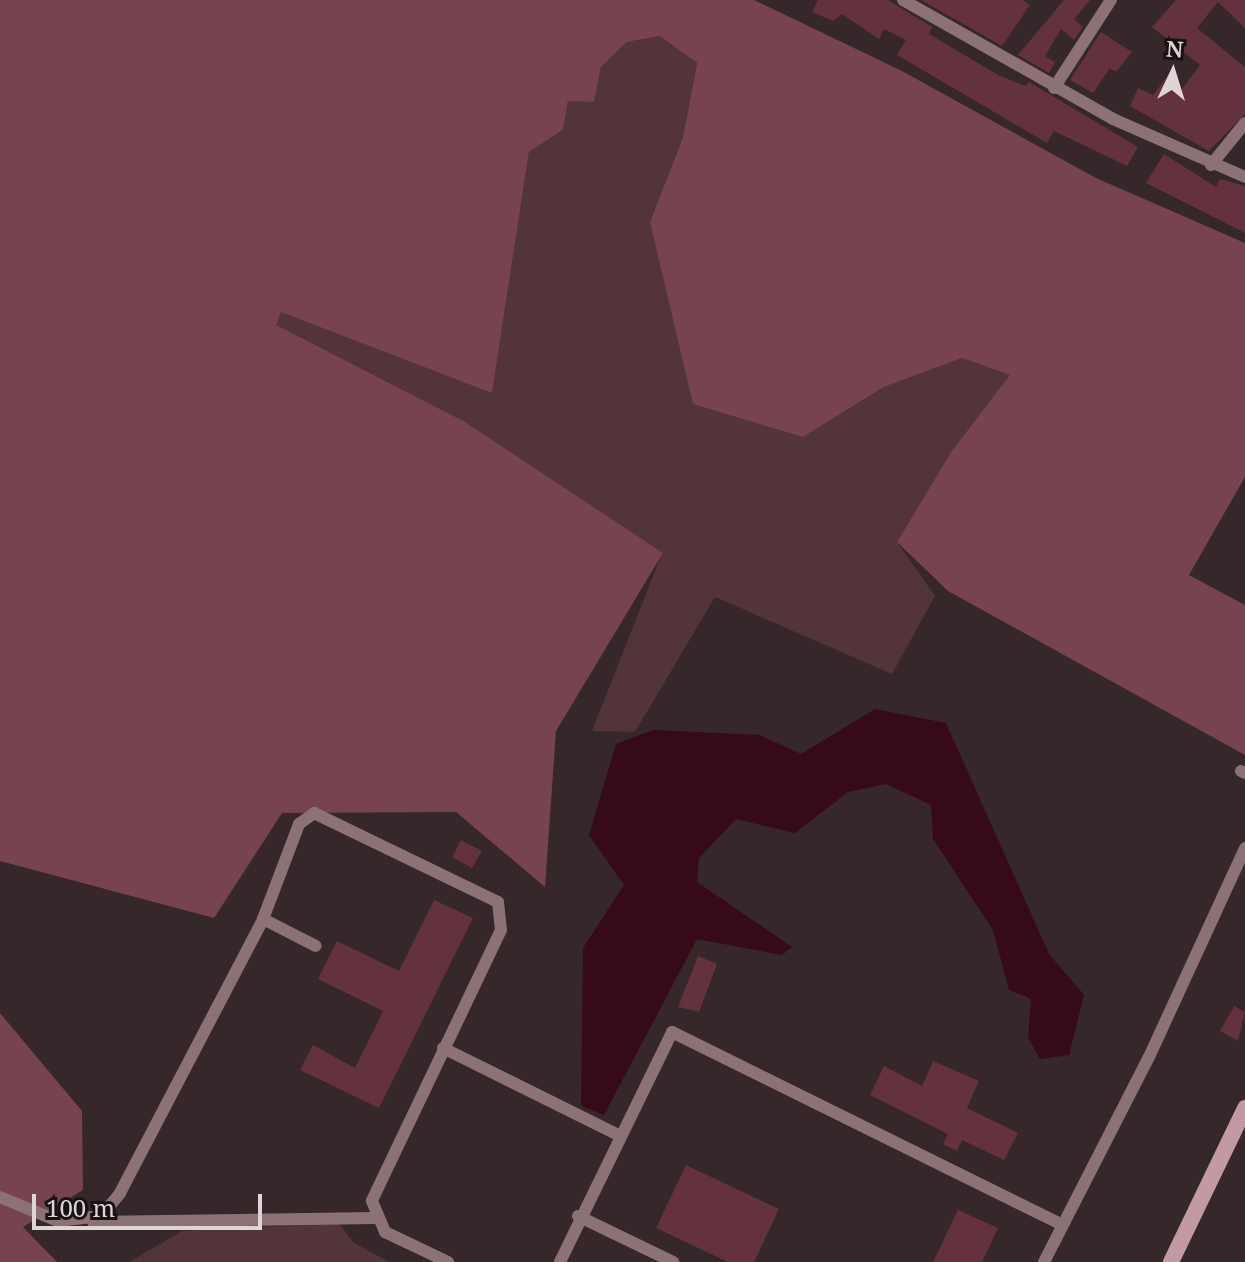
<!DOCTYPE html>
<html>
<head>
<meta charset="utf-8">
<style>
	body { margin:0 }
	#map { position:relative; width:1245px; height:1262px; overflow:hidden; background:#35272a; font-family:"Noto Serif",serif }
	div>[style] { position:absolute }
	.green>* { inset:0; background:#52343a }
	.forest>* { inset:0; background:#76434e }
	.water>* { inset:0; background:#370a17 }
	.building>* { inset:0; background:#63323d }
	.street>* { height:12px; margin:-6px; padding:0 6px; transform-origin:6px; border-radius:6px; background:#8c7277 }
	.secondary>* { height:16px; margin:-8px; padding:0 8px; transform-origin:8px; border-radius:8px; background:#c29aa1 }
	span { translate:-50% -50%; white-space:nowrap; text-align:center; line-height:1.15; -webkit-text-stroke:6px #181213; paint-order:stroke }
	.north { position:absolute; left:1133px; top:32px; width:80px; height:80px; -webkit-text-stroke:6px #181213; paint-order:stroke; rotate:4deg; font-size:22px; font-weight:700; line-height:32px; text-align:center; color:#ded5d6 }
	.north::after { content:''; display:block; margin:auto; width:28px; height:36px; background:#ded5d6; clip-path:polygon(50% 0,100% 100%,50% 72%,0 100%) }
	.scale { position:absolute; left:32px; top:1194px; width:230px; height:36px; box-sizing:border-box; border:4px solid #ded5d6; border-top:0; padding-left:10px; font-size:24px; line-height:28px; white-space:nowrap; color:#ded5d6; -webkit-text-stroke:6px #181213; paint-order:stroke }
</style>
</head>
<body>
<div id="map">
	<div class="green">
		<i style="clip-path:polygon(661px 36px,697px 63px,683px 137px,650px 222px,803px 437px,884px 387px,962px 358px,1011px 375px,951px 452px,897px 542px,935px 596px,892px 674px,715px 597px,635px 732px,592px 731px,662px 553px,276px 325px,280px 311px,492px 392px,529px 152px,563px 130px,568px 101px,594px 101px,601px 67px,627px 42px)"></i>
		<i style="clip-path:polygon(339px 1223px,353px 1242px,389px 1262px,129px 1262px,182px 1231px)"></i>
	</div>
	<div class="forest">
		<i style="clip-path:polygon(0 0,754px 0,902px 71px,1096px 178px,1245px 243px,1245px 477px,1189px 575px,1245px 605px,1245px 755px,948px 591px,897px 542px,951px 452px,1010px 375px,962px 358px,884px 387px,803px 437px,693px 404px,650px 222px,683px 137px,697px 63px,660px 36px,627px 42px,601px 67px,594px 102px,568px 101px,563px 130px,529px 152px,492px 393px,281px 312px,276px 325px,465px 422px,663px 553px,556px 731px,545px 887px,456px 812px,282px 813px,214px 918px,0 861px)"></i>
		<i style="clip-path:polygon(0 1013px,82px 1111px,83px 1190px,23px 1227px,57px 1262px,0 1262px)"></i>
	</div>
	<div class="water">
		<i style="clip-path:polygon(875px 709px,946px 723px,1049px 954px,1084px 995px,1069px 1055px,1040px 1059px,1028px 1037px,1031px 999px,1009px 990px,993px 930px,933px 839px,931px 805px,886px 784px,848px 792px,795px 833px,736px 819px,699px 858px,697px 882px,792px 947px,782px 955px,697px 939px,604px 1115px,581px 1106px,583px 948px,624px 885px,589px 835px,616px 744px,653px 730px,760px 735px,801px 754px)"></i>
	</div>
	<div class="building">
		<i style="clip-path:polygon(818px 0,888px 0,932px 27px,929px 34px,1000px 76px,1026px 86px,1029px 82px,1138px 147px,1127px 166px,1054px 131px,1047px 143px,897px 55px,906px 40px,884px 29px,879px 39px,842px 14px,833px 21px,812px 12px)"></i>
		<i style="clip-path:polygon(921px 0,1023px 0,1030px 5px,1002px 46px)"></i>
		<i style="clip-path:polygon(1064px 0,1090px 0,1074px 19px,1083px 27px,1074px 40px,1061px 29px,1045px 56px,1055px 62px,1049px 73px,1018px 55px)"></i>
		<i style="clip-path:polygon(1176px 0,1245px 0,1245px 28px,1218px 2px,1197px 28px,1245px 67px,1245px 114px,1209px 151px,1130px 106px,1138px 88px,1153px 95px,1166px 78px,1182px 89px,1200px 65px,1152px 27px)"></i>
		<i style="clip-path:polygon(1101px 32px,1132px 52px,1116px 72px,1110px 68px,1093px 93px,1070px 80px)"></i>
		<i style="clip-path:polygon(1164px 154px,1216px 187px,1220px 179px,1245px 186px,1245px 233px,1146px 183px)"></i>
		<i style="clip-path:polygon(461px 840px,482px 851px,472px 868px,452px 857px)"></i>
		<i style="clip-path:polygon(434px 900px,473px 918px,379px 1108px,300px 1070px,313px 1045px,355px 1068px,383px 1011px,318px 979px,337px 941px,399px 971px)"></i>
		<i style="clip-path:polygon(698px 956px,717px 964px,699px 1012px,678px 1007px)"></i>
		<i style="clip-path:polygon(1234px 1006px,1245px 1012px,1238px 1041px,1220px 1031px)"></i>
		<i style="clip-path:polygon(933px 1061px,979px 1081px,967px 1108px,1018px 1133px,1004px 1160px,962px 1140px,957px 1151px,943px 1144px,948px 1134px,870px 1095px,884px 1066px,922px 1086px)"></i>
		<i style="clip-path:polygon(686px 1165px,779px 1209px,754px 1262px,728px 1262px,656px 1228px)"></i>
		<i style="clip-path:polygon(958px 1210px,998px 1228px,982px 1262px,933px 1262px)"></i>
	</div>
	<div class="street">
		<i style="left:903px;top:0;width:241px;rotate:29.5deg"></i>
		<i style="left:1113px;top:119px;width:144px;rotate:23.7deg"></i>
		<i style="left:1054px;top:88px;width:105px;rotate:-57.1deg"></i>
		<i style="left:1211px;top:165px;width:54px;rotate:-51deg"></i>
		<i style="left:1241px;top:771px;width:4px;rotate:27deg"></i>
		<i style="left:263px;top:919px;width:59px;rotate:27deg"></i>
		<i style="left:443px;top:1048px;width:195px;rotate:26.4deg"></i>
		<i style="left:0;top:1197px;width:63px;rotate:22.5deg"></i>
		<i style="left:58px;top:1221px;width:43px;rotate:-6.6deg"></i>
		<i style="left:101px;top:1216px;width:30px;rotate:-50deg"></i>
		<i style="left:120px;top:1193px;width:309px;rotate:-62.4deg"></i>
		<i style="left:263px;top:919px;width:102px;rotate:-69.2deg"></i>
		<i style="left:299px;top:824px;width:19px;rotate:-36deg"></i>
		<i style="left:314px;top:813px;width:204px;rotate:25.8deg"></i>
		<i style="left:498px;top:902px;width:28px;rotate:84deg"></i>
		<i style="left:501px;top:930px;width:300px;rotate:115.5deg"></i>
		<i style="left:372px;top:1201px;width:34px;rotate:67deg"></i>
		<i style="left:385px;top:1232px;width:70px;rotate:25.5deg"></i>
		<i style="left:578px;top:1216px;width:106px;rotate:25.8deg"></i>
		<i style="left:93px;top:1222px;width:281px;rotate:-0.8deg"></i>
		<i style="left:560px;top:1262px;width:256px;rotate:-64deg"></i>
		<i style="left:672px;top:1032px;width:435px;rotate:26.3deg"></i>
		<i style="left:1044px;top:1262px;width:230px;rotate:-62.9deg"></i>
		<i style="left:1149px;top:1057px;width:230px;rotate:-65.3deg"></i>
	</div>
	<div class="secondary">
		<i style="left:1171px;top:1262px;width:171px;rotate:-64.3deg"></i>
	</div>
	<div class="north">N</div>
	<div class="scale">100 m</div>
</div>
</body>
</html>
